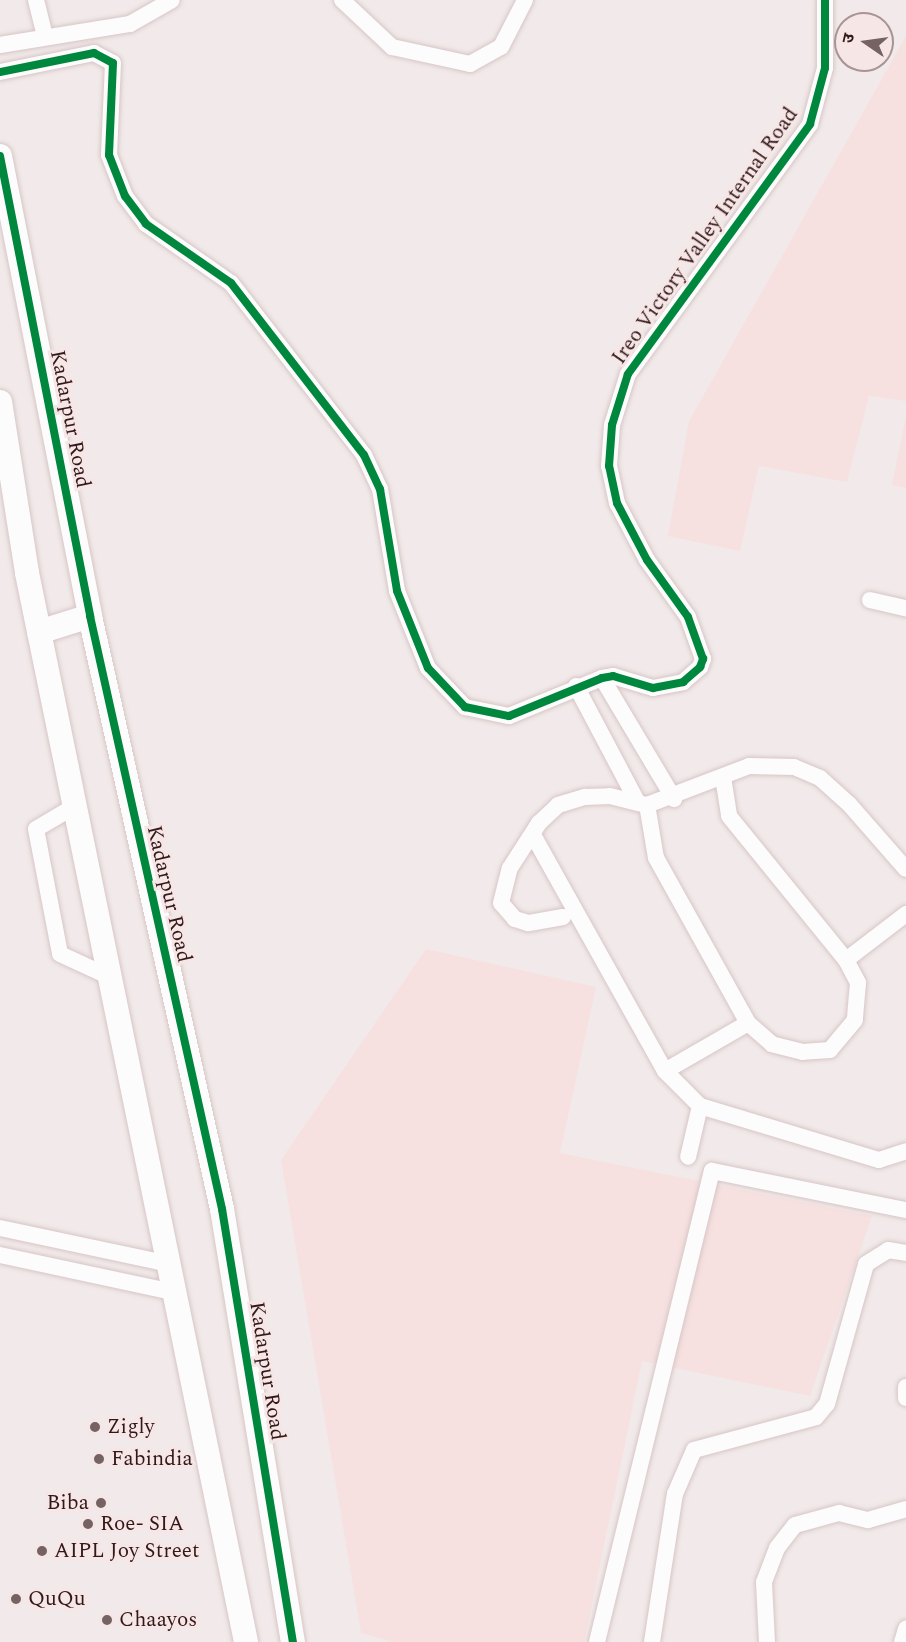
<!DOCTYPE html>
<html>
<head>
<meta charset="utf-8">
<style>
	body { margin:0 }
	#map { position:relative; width:906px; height:1642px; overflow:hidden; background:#f2eaea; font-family:Spectral,"Noto Sans Devanagari",serif }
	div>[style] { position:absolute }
	.built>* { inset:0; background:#f6e0e0 }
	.roads { filter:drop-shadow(0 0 2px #d8c6c6) drop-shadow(0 0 2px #d8c6c6) }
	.street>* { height:16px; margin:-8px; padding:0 8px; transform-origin:8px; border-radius:8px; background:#fdfcfc }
	.secondary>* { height:24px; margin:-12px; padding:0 12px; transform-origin:12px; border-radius:12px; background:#fdfcfc }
	.cycleway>* { height:8px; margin:-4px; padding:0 4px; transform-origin:4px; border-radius:4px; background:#00873e }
	.dots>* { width:16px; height:16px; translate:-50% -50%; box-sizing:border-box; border:3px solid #f6e6e6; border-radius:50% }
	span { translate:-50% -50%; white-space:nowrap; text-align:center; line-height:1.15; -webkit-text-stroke:6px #f6e6e6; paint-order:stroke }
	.street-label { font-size:21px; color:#321819 }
	.poi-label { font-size:21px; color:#321819 }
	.left { translate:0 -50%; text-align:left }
	.right { translate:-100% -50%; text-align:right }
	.north { position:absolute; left:834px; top:12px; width:60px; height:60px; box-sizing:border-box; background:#f6e6e6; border:2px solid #a89494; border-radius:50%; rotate:283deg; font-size:16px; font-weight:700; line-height:24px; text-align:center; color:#321819 }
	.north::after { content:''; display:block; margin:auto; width:21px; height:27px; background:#756262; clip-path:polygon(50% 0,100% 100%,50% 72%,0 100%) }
</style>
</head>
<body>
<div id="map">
	<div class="built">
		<i style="clip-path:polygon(906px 36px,906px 401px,869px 396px,847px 482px,759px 466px,740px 551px,668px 536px,689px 421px)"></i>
		<i style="clip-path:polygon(906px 417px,906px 488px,892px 485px)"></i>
		<i style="clip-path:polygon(426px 949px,596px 987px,560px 1153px,872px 1216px,810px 1396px,642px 1361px,584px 1642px,393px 1642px,361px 1633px,281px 1160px)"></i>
	</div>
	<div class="roads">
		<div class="street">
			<i style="left:36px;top:0;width:38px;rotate:76deg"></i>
			<i style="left:342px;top:0;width:69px;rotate:43.2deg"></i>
			<i style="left:392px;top:47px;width:80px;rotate:12.3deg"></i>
			<i style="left:470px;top:64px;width:35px;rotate:-29deg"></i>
			<i style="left:501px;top:47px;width:53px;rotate:-62.9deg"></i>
			<i style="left:0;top:45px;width:132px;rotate:-9.2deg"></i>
			<i style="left:130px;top:24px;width:48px;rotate:-29.7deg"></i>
			<i style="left:0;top:72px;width:96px;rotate:-11.4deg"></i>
			<i style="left:94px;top:53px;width:21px;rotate:28deg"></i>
			<i style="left:113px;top:63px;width:92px;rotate:92.5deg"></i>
			<i style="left:109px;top:155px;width:44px;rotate:68.7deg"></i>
			<i style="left:125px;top:196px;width:35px;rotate:53deg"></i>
			<i style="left:146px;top:224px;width:103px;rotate:34.8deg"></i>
			<i style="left:231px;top:283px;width:217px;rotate:52.3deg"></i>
			<i style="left:364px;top:455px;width:38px;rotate:65deg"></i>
			<i style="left:380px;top:489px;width:103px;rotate:80.5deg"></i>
			<i style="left:397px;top:591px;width:83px;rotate:68.1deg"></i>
			<i style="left:428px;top:668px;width:54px;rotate:46.5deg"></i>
			<i style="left:465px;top:707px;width:45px;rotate:11.6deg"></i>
			<i style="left:509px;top:716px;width:100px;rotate:-22.2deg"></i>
			<i style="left:602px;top:678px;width:11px;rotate:-10deg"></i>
			<i style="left:613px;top:676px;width:42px;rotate:16.7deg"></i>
			<i style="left:653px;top:688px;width:31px;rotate:-11deg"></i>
			<i style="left:683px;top:682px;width:23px;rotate:-41deg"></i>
			<i style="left:700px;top:667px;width:9px;rotate:-69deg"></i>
			<i style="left:703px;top:659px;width:45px;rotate:-109.7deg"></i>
			<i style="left:688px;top:617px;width:70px;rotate:-125.7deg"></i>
			<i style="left:647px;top:560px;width:64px;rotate:-117.8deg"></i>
			<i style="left:617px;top:503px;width:38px;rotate:-102deg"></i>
			<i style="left:609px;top:466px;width:41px;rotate:-85.8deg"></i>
			<i style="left:612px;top:425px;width:53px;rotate:-72.6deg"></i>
			<i style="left:628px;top:374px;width:309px;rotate:-53.9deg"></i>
			<i style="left:810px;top:124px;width:58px;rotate:-75deg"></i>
			<i style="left:825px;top:68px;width:68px;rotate:-90deg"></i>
			<i style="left:870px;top:600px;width:37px;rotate:13deg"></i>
			<i style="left:602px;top:678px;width:141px;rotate:59.2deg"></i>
			<i style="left:576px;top:686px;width:132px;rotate:62.1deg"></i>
			<i style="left:723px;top:777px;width:39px;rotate:81deg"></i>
			<i style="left:729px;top:816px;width:186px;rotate:50.9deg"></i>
			<i style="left:846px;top:960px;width:26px;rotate:62deg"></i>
			<i style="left:858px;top:983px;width:37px;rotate:95deg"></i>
			<i style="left:855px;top:1020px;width:39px;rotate:130deg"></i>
			<i style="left:830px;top:1050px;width:27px;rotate:176deg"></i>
			<i style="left:803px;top:1052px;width:32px;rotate:-166deg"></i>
			<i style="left:772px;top:1044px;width:32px;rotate:-139deg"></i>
			<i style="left:748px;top:1023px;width:189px;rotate:-119.1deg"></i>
			<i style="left:656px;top:858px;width:54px;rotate:-99.6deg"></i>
			<i style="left:647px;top:805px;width:109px;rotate:-20.9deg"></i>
			<i style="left:749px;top:766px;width:45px;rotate:1.3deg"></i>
			<i style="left:794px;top:767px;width:28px;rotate:23deg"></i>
			<i style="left:820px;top:778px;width:39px;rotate:42deg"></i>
			<i style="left:849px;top:804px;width:86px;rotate:48.8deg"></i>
			<i style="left:75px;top:806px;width:45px;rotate:149.5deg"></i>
			<i style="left:36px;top:829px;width:127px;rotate:79.1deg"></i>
			<i style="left:60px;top:954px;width:55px;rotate:24.7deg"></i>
			<i style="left:533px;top:835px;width:270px;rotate:60.8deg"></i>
			<i style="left:665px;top:1071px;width:49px;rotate:45deg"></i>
			<i style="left:700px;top:1106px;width:52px;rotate:103.2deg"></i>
			<i style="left:563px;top:917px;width:36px;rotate:170deg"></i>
			<i style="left:528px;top:923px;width:14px;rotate:-163deg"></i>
			<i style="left:515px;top:919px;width:21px;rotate:-131deg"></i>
			<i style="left:501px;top:903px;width:36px;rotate:-76deg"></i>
			<i style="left:510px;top:868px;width:54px;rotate:-57.2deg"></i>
			<i style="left:539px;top:823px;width:26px;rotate:-43deg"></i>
			<i style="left:558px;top:805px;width:28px;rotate:-17deg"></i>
			<i style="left:585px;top:797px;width:25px;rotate:-2deg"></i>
			<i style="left:610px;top:796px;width:38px;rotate:14deg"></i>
			<i style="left:846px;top:960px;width:76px;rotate:-37.5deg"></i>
			<i style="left:665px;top:1071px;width:96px;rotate:-30deg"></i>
			<i style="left:700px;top:1106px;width:187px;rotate:16.8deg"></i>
			<i style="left:879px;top:1160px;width:28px;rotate:-18deg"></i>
			<i style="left:0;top:1228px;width:174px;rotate:12deg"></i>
			<i style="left:0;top:1255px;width:182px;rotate:12.1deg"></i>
			<i style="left:906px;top:1387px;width:11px;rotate:90deg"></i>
			<i style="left:597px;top:1642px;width:485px;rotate:-76.3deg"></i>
			<i style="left:712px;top:1171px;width:198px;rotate:11.4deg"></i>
			<i style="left:652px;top:1642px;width:150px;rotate:-81.2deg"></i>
			<i style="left:675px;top:1494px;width:48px;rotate:-66.6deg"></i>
			<i style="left:694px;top:1450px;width:126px;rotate:-15.1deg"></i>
			<i style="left:816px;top:1417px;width:17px;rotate:-50deg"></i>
			<i style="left:827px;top:1404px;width:145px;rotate:-74.4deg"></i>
			<i style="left:866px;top:1264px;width:26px;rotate:-32deg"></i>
			<i style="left:888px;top:1250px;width:18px;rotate:9deg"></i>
			<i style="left:767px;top:1642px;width:60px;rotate:-92.9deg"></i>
			<i style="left:764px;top:1582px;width:36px;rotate:-69deg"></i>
			<i style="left:777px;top:1548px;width:29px;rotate:-52deg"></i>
			<i style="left:795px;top:1525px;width:46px;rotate:-15.3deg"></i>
			<i style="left:839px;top:1513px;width:30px;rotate:14deg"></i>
			<i style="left:868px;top:1520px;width:40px;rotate:-16deg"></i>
			<i style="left:902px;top:1642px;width:14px;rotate:-73deg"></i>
		</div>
		<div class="secondary">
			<i style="left:0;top:156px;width:469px;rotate:78.9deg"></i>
			<i style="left:90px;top:616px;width:608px;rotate:77.45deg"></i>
			<i style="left:222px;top:1209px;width:439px;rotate:80.7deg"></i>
			<i style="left:0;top:402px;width:173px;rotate:81deg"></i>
			<i style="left:27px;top:573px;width:1091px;rotate:78.42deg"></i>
			<i style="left:39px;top:632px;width:53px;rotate:-17.4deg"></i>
		</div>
	</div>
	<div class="cycleway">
		<i style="left:0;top:72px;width:96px;rotate:-11.4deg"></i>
		<i style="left:94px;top:53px;width:21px;rotate:28deg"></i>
		<i style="left:113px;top:63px;width:92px;rotate:92.5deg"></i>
		<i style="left:109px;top:155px;width:44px;rotate:68.7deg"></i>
		<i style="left:125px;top:196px;width:35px;rotate:53deg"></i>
		<i style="left:146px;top:224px;width:103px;rotate:34.8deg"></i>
		<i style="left:231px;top:283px;width:217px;rotate:52.3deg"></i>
		<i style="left:364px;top:455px;width:38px;rotate:65deg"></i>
		<i style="left:380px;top:489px;width:103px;rotate:80.5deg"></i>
		<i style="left:397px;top:591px;width:83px;rotate:68.1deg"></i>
		<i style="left:428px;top:668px;width:54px;rotate:46.5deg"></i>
		<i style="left:465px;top:707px;width:45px;rotate:11.6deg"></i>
		<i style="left:509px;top:716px;width:100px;rotate:-22.2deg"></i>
		<i style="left:602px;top:678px;width:11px;rotate:-10deg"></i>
		<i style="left:613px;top:676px;width:42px;rotate:16.7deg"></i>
		<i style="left:653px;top:688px;width:31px;rotate:-11deg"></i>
		<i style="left:683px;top:682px;width:23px;rotate:-41deg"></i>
		<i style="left:700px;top:667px;width:9px;rotate:-69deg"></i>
		<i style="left:703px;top:659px;width:45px;rotate:-109.7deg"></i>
		<i style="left:688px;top:617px;width:70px;rotate:-125.7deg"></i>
		<i style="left:647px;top:560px;width:64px;rotate:-117.8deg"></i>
		<i style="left:617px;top:503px;width:38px;rotate:-102deg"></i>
		<i style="left:609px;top:466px;width:41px;rotate:-85.8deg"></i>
		<i style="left:612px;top:425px;width:53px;rotate:-72.6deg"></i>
		<i style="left:628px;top:374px;width:309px;rotate:-53.9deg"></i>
		<i style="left:810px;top:124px;width:58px;rotate:-75deg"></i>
		<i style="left:825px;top:68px;width:68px;rotate:-90deg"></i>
		<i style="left:0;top:156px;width:469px;rotate:78.9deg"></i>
		<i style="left:90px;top:616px;width:608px;rotate:77.45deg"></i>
		<i style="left:222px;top:1209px;width:439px;rotate:80.7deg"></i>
	</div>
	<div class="dots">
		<i style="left:95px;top:1427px;background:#756262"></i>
		<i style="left:99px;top:1459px;background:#756262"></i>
		<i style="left:101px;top:1503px;background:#756262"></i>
		<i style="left:88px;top:1524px;background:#756262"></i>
		<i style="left:42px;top:1551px;background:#756262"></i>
		<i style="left:16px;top:1599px;background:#756262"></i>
		<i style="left:107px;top:1620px;background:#756262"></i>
	</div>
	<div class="street-label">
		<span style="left:705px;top:236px;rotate:-55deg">Ireo Victory Valley Internal Road</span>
		<span style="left:70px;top:419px;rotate:79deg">Kadarpur Road</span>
		<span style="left:169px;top:894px;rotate:77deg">Kadarpur Road</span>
		<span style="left:267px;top:1371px;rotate:81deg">Kadarpur Road</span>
	</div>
	<div class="poi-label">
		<span class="left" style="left:107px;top:1427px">Zigly</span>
		<span class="left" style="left:111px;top:1459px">Fabindia</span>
		<span class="right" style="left:89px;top:1503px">Biba</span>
		<span class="left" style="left:100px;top:1524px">Roe- SIA</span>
		<span class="left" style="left:54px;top:1551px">AIPL Joy Street</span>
		<span class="left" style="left:28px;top:1599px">QuQu</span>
		<span class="left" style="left:119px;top:1620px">Chaayos</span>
	</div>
	<div class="north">उ</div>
</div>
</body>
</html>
